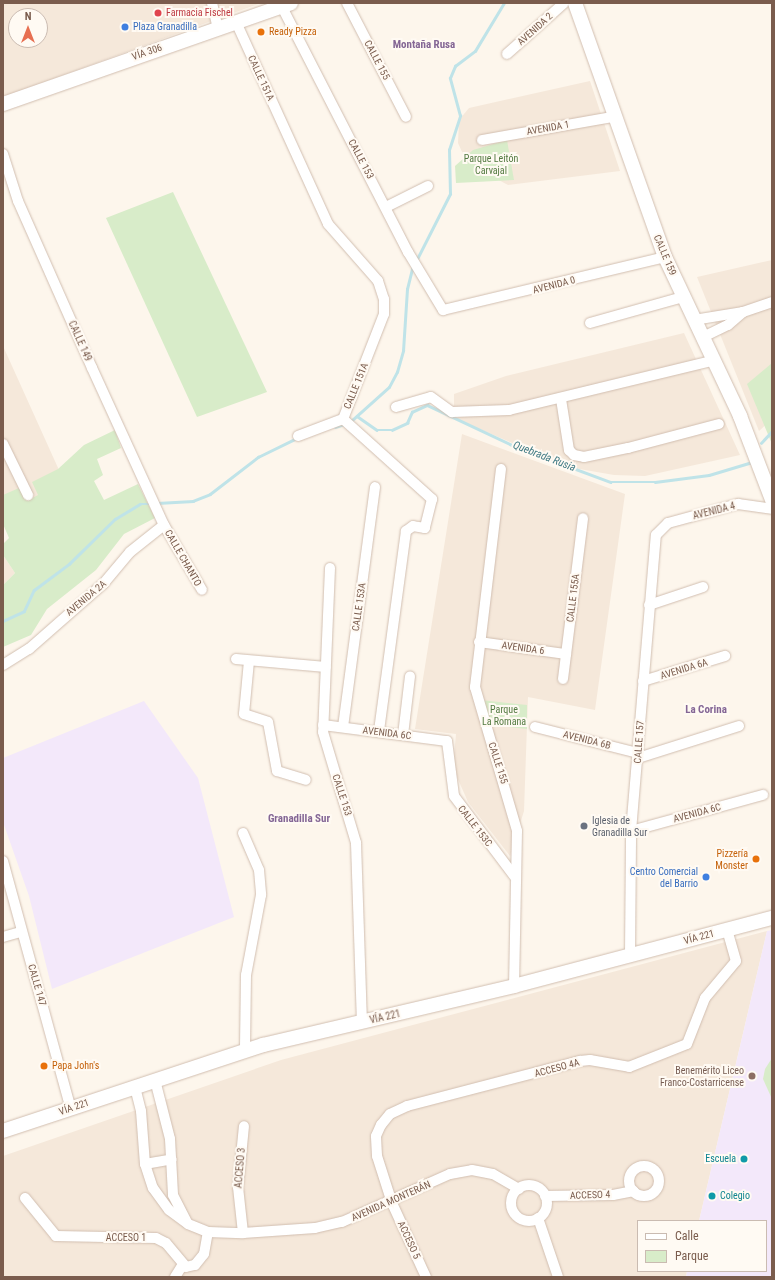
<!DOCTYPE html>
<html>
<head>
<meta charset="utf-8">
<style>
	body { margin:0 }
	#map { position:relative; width:775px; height:1280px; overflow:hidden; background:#fdf6ec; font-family:"Roboto Condensed",sans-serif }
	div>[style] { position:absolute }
	.residential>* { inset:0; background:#f5e8da }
	.education>* { inset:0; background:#f3e8fa }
	.green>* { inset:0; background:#d8ecc9 }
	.stream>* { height:2.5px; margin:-1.25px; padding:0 1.25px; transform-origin:1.25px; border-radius:1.25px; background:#bfe3e8 }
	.roads { filter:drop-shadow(0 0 1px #d1beb0) drop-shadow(0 0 1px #d1beb0) }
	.street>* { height:10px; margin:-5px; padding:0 5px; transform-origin:5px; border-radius:5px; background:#fff }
	.street>.ring { margin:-5px; padding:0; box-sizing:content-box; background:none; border:10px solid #fff; border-radius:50% }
	.secondary>* { height:14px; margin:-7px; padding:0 7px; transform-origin:7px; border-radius:7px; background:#fff }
	.dots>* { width:11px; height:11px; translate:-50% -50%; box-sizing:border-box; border:2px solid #fffaf3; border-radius:50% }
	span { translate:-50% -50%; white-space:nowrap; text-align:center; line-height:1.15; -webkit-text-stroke:4px #fffaf3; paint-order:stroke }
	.health-label { font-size:10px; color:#be3a42 }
	.left { translate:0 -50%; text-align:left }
	.shop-label { font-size:10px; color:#366cbe }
	.right { translate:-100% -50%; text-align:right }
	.street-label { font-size:10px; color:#7a5c4d }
	.food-label { font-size:10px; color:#c56008 }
	.park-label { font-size:10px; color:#537a41 }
	.worship-label { font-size:10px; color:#5b616d }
	.education-label { font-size:10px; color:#785e54 }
	.culture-label { font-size:10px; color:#0d838f }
	.neighbourhood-label { font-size:11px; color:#846695; font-weight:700 }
	.water-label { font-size:11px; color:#437c86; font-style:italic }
	.frame { position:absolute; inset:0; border:4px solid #7a5c4d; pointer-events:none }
	.legend { position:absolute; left:637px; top:1220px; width:130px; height:52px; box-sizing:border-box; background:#fffaf3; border:1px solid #cabbb1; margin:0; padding:5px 7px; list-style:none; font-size:12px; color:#7a5c4d }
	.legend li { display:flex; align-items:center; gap:8px; height:20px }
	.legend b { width:20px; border:1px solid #cabbb1 }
	.north { position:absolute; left:8px; top:8px; width:40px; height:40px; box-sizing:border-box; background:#fffaf3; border:1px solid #cabbb1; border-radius:50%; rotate:0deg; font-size:11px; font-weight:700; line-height:16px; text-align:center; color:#7a5c4d }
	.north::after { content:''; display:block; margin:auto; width:14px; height:18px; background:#e76f51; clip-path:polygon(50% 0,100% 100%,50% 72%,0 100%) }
</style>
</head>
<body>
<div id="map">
	<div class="residential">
		<i style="clip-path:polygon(evenodd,3px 3px,261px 3px,3px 97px,3px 3px,16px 16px,40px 16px,40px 40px,16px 40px,16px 16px)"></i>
		<i style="clip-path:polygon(590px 81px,620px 171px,508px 185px,467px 163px,458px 143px,459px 120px,469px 108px)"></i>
		<i style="clip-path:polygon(772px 260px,772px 419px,759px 431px,697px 277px)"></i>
		<i style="clip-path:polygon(684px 333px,740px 455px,645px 476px,614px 475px,568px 467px,454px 418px,454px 394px,506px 376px)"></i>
		<i style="clip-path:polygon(3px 346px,68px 490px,3px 524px)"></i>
		<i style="clip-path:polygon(462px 434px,625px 494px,595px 710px,528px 697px,524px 811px,510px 856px,468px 802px,453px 768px,456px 734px,415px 729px)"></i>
		<i style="clip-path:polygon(3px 555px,15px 573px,3px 585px)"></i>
		<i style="clip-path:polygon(767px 931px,699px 1221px,638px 1221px,638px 1271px,687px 1271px,686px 1277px,3px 1277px,3px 1156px,281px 1060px)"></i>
	</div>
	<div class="education">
		<i style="clip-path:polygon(144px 701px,198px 778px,234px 917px,52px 989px,29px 896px,3px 822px,3px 758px)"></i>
		<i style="clip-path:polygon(772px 930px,772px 1277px,686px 1277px,687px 1271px,766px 1271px,766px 1221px,699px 1221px,767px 931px)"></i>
	</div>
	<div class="green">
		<i style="clip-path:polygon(507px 140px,514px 180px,456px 183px,455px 166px,473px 150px)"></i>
		<i style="clip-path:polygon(173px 192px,267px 392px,197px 417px,106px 218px)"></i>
		<i style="clip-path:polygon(772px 363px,772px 444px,747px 384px)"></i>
		<i style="clip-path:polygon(115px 430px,121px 448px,97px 459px,103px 475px,94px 481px,104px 500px,138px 484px,155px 518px,124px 534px,96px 570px,47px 609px,31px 635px,3px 647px,3px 585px,15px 573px,3px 555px,3px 544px,9px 538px,3px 524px,3px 495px,19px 488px,27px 501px,38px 495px,32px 482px,58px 469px,84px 445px)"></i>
		<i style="clip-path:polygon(481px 700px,527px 705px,527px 729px,489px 725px)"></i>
		<i style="clip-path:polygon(772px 1058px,772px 1099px,763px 1079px,765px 1069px)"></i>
	</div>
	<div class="stream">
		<i style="left:416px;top:261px;width:75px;rotate:-63.1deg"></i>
		<i style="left:450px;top:194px;width:44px;rotate:-91.3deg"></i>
		<i style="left:449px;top:150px;width:36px;rotate:-72deg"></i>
		<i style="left:460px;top:116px;width:39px;rotate:-105deg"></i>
		<i style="left:450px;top:78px;width:13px;rotate:-67deg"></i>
		<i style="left:455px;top:66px;width:25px;rotate:-37deg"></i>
		<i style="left:475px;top:51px;width:56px;rotate:-58.9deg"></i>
		<i style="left:357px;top:416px;width:24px;rotate:35deg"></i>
		<i style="left:377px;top:430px;width:15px"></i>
		<i style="left:392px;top:430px;width:17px;rotate:-25deg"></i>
		<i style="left:407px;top:423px;width:12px;rotate:-66deg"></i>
		<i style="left:412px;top:412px;width:17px;rotate:-25deg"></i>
		<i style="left:427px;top:405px;width:96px;rotate:25.2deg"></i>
		<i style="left:514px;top:446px;width:103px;rotate:20.4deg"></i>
		<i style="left:611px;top:482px;width:44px"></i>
		<i style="left:655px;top:482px;width:54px;rotate:-7.4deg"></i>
		<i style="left:709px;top:475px;width:42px;rotate:-16.7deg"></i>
		<i style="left:350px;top:422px;width:52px;rotate:-41.9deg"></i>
		<i style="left:389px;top:387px;width:17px;rotate:-62deg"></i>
		<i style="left:397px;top:372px;width:22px;rotate:-74deg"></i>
		<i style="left:403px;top:351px;width:62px;rotate:-86.3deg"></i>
		<i style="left:407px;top:289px;width:25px;rotate:-76deg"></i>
		<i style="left:335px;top:427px;width:10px;rotate:-17deg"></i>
		<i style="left:761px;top:443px;width:16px;rotate:-47deg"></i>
		<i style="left:157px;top:503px;width:36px;rotate:-3deg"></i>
		<i style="left:193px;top:501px;width:18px;rotate:-22deg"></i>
		<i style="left:210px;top:494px;width:61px;rotate:-37.6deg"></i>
		<i style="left:258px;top:457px;width:43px;rotate:-26deg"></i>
		<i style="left:3px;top:621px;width:23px;rotate:-25deg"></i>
		<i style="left:24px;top:611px;width:23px;rotate:-65deg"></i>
		<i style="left:34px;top:590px;width:44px;rotate:-36.6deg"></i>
		<i style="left:69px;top:564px;width:64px;rotate:-44.4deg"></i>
		<i style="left:115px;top:519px;width:29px;rotate:-31deg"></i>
		<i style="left:140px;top:504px;width:12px"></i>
	</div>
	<div class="roads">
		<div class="street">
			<i style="left:212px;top:3px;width:26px;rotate:77deg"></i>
			<i style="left:347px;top:3px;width:128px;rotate:62.6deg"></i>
			<i style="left:282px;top:7px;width:276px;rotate:62.8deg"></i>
			<i style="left:408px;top:252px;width:68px;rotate:58.9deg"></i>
			<i style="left:443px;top:310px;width:228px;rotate:-13.4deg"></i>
			<i style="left:236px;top:22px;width:222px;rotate:65.5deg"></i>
			<i style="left:328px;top:224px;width:76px;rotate:48.7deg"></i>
			<i style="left:378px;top:281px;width:19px;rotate:72deg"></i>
			<i style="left:384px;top:299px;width:15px;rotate:90deg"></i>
			<i style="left:384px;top:314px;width:113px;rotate:111.3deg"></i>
			<i style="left:343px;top:419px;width:120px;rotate:42deg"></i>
			<i style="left:432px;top:499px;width:30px;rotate:104deg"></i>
			<i style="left:425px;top:528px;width:12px;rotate:-171deg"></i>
			<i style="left:413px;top:526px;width:9px;rotate:144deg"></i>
			<i style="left:406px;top:531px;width:203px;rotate:97.7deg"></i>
			<i style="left:507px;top:54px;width:76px;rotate:-41.8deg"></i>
			<i style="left:482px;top:140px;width:133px;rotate:-10deg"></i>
			<i style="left:3px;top:154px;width:49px;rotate:72.3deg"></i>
			<i style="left:18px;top:201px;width:183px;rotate:66.1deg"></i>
			<i style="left:92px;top:368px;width:173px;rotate:65.4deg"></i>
			<i style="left:164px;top:525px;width:75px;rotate:59.7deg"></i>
			<i style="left:386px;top:207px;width:47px;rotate:-26.6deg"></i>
			<i style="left:694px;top:320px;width:50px;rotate:-9.3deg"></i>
			<i style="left:743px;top:312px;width:31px;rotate:-19deg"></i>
			<i style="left:590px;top:323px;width:97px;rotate:-15.6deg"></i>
			<i style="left:703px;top:337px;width:28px;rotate:-26deg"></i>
			<i style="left:728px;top:325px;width:20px;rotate:-41deg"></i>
			<i style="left:561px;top:399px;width:52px;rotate:81.1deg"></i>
			<i style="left:569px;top:450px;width:7px;rotate:45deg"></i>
			<i style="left:574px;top:455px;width:10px;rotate:11deg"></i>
			<i style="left:584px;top:457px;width:45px;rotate:-11.6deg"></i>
			<i style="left:628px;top:448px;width:94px;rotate:-14.8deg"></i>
			<i style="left:396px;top:407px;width:36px;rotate:-16deg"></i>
			<i style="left:431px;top:397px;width:26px;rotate:36deg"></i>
			<i style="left:452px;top:412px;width:57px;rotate:-2deg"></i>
			<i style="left:509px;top:410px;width:212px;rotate:-13.6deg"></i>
			<i style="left:298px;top:436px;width:48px;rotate:-20.7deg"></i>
			<i style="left:3px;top:444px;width:57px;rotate:63.9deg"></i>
			<i style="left:501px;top:469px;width:220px;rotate:96.8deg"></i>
			<i style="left:475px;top:687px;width:150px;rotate:73.7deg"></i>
			<i style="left:517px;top:831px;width:155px;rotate:91.1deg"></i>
			<i style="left:330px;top:568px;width:164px;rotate:92.4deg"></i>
			<i style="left:323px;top:732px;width:116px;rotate:73.4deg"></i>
			<i style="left:356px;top:843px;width:179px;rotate:88.1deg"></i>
			<i style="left:649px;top:605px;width:57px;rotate:-18.4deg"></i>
			<i style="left:479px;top:642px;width:88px;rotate:7.9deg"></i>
			<i style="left:236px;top:659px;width:90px;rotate:5.1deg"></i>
			<i style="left:249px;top:661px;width:53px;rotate:95.4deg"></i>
			<i style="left:244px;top:714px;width:25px;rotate:18deg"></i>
			<i style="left:268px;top:722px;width:50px;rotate:79.6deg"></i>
			<i style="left:277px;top:771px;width:30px;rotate:17deg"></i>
			<i style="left:3px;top:665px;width:31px;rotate:-32deg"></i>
			<i style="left:29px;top:649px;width:100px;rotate:-41.3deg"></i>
			<i style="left:104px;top:583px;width:40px;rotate:-50deg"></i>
			<i style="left:130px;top:552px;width:43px;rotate:-38.5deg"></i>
			<i style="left:563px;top:679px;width:162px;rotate:-82.9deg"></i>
			<i style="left:643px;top:681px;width:86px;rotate:-17deg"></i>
			<i style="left:323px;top:725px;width:125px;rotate:7.4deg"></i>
			<i style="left:447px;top:741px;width:55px;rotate:82.7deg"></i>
			<i style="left:454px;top:796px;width:101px;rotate:53deg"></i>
			<i style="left:343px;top:727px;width:242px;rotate:-82.4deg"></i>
			<i style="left:535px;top:727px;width:106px;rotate:14.2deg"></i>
			<i style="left:403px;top:735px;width:59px;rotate:-83.2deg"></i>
			<i style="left:638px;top:758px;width:106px;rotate:-17.6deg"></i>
			<i style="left:631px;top:831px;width:137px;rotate:-15.3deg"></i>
			<i style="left:243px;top:833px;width:40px;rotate:66.6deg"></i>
			<i style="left:259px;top:870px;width:25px;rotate:85deg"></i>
			<i style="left:261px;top:895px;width:81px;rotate:100.6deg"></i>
			<i style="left:246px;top:975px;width:76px;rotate:90.8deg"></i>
			<i style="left:3px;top:861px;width:257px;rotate:74.7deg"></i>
			<i style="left:3px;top:937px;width:19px;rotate:-16deg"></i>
			<i style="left:630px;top:955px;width:124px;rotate:-89.5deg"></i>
			<i style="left:631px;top:831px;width:297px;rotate:-85.2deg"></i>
			<i style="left:656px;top:535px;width:17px;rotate:-45deg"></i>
			<i style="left:668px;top:523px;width:73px;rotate:-15.2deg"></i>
			<i style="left:738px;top:504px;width:34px;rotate:8deg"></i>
			<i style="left:155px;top:1080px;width:61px;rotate:75.7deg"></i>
			<i style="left:170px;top:1139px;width:56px;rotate:86.9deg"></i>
			<i style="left:173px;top:1195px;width:31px;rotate:63deg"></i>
			<i style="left:135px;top:1087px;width:25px;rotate:76deg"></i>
			<i style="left:141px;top:1111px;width:53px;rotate:85.7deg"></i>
			<i style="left:145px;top:1164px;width:25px;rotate:72deg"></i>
			<i style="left:153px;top:1188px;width:27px;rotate:54deg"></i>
			<i style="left:169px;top:1210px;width:24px;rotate:36deg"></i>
			<i style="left:188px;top:1224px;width:22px;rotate:22deg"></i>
			<i style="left:208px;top:1232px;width:35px;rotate:2deg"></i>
			<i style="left:243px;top:1233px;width:72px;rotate:-4deg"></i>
			<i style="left:315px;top:1228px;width:28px;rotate:-13deg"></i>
			<i style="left:342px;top:1222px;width:118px;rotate:-24deg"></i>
			<i style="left:450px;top:1174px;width:22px;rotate:-10deg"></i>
			<i style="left:472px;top:1170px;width:21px;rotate:11deg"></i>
			<i style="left:493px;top:1174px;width:30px;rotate:30deg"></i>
			<i style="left:145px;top:1164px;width:27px;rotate:-10deg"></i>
			<i class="ring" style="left:629px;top:1166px;width:20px;height:20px"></i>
			<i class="ring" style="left:511px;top:1185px;width:26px;height:26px"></i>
			<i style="left:545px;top:1196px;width:68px;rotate:-0.8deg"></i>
			<i style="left:613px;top:1195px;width:21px;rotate:-11deg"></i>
			<i style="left:25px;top:1198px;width:49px;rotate:50.8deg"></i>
			<i style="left:56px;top:1236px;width:100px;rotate:1.1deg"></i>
			<i style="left:156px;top:1238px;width:11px;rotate:27deg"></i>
			<i style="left:166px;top:1243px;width:31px;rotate:50deg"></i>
			<i style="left:186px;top:1267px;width:9px;rotate:-13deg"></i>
			<i style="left:195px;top:1265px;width:14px;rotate:-51deg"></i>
			<i style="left:204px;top:1254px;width:22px;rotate:-80deg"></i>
			<i style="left:538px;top:1218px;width:62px;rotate:71.3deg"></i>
			<i style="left:243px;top:1233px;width:46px;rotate:-96.2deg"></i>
			<i style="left:238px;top:1187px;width:61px;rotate:-84.4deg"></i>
			<i style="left:175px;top:1277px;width:13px;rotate:-58deg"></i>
			<i style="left:426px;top:1277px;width:81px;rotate:-114.7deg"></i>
			<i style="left:392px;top:1203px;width:49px;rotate:-107.7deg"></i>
			<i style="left:377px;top:1156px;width:20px;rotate:-93deg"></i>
			<i style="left:376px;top:1136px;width:12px;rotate:-66deg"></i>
			<i style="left:381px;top:1125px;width:14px;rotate:-51deg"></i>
			<i style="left:390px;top:1114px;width:19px;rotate:-25deg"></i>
			<i style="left:407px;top:1106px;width:179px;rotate:-14.6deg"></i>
			<i style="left:580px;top:1061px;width:10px;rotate:-6deg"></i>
			<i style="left:590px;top:1060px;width:40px;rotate:10deg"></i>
			<i style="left:629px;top:1067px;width:62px;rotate:-21.6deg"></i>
			<i style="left:687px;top:1044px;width:49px;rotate:-68.6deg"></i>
			<i style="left:705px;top:998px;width:48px;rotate:-50deg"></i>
			<i style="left:736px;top:961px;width:32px;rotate:-106deg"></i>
		</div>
		<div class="secondary">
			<i style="left:575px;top:3px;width:269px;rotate:70.5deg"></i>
			<i style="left:665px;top:257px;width:176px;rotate:64.7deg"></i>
			<i style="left:740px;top:416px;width:90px;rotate:69.1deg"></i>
			<i style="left:3px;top:104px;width:305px;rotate:-19.3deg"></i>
			<i style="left:3px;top:1131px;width:274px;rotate:-18.3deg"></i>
			<i style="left:263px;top:1045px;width:258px;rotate:-13.2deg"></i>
			<i style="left:514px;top:986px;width:267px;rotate:-14.8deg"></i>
		</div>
	</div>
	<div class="dots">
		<i style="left:158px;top:13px;background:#e0444e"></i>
		<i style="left:125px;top:27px;background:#3f7fe0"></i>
		<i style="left:261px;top:32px;background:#e8710a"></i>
		<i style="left:584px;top:826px;background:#6b7280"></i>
		<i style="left:756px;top:859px;background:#e8710a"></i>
		<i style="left:706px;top:877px;background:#3f7fe0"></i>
		<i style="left:44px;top:1066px;background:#e8710a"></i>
		<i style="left:752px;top:1076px;background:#8d6e63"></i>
		<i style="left:744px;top:1159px;background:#0f9aa8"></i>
		<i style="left:712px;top:1196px;background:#0f9aa8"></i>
	</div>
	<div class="health-label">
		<span class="left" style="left:166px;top:13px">Farmacia Fischel</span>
	</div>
	<div class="shop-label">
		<span class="left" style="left:133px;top:27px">Plaza Granadilla</span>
		<span class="right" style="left:698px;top:877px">Centro Comercial<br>del Barrio</span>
	</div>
	<div class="street-label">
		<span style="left:535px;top:29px;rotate:-42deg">AVENIDA 2</span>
		<span style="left:147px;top:52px;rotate:-19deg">VÍA 306</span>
		<span style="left:377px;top:60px;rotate:62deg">CALLE 155</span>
		<span style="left:261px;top:78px;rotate:65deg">CALLE 151A</span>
		<span style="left:548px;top:128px;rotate:-10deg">AVENIDA 1</span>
		<span style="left:361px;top:159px;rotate:62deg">CALLE 153</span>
		<span style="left:665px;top:255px;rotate:67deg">CALLE 159</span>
		<span style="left:554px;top:285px;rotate:-14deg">AVENIDA 0</span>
		<span style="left:80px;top:341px;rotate:66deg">CALLE 149</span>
		<span style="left:356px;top:386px;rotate:-68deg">CALLE 151A</span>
		<span style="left:714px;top:511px;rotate:-14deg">AVENIDA 4</span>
		<span style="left:183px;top:558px;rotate:60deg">CALLE CHANTO</span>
		<span style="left:86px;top:598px;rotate:-40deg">AVENIDA 2A</span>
		<span style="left:573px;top:598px;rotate:-83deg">CALLE 155A</span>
		<span style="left:359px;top:607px;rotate:-82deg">CALLE 153A</span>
		<span style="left:523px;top:648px;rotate:8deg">AVENIDA 6</span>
		<span style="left:684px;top:669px;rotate:-17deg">AVENIDA 6A</span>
		<span style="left:387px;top:733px;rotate:7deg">AVENIDA 6C</span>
		<span style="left:587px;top:740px;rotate:14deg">AVENIDA 6B</span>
		<span style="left:639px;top:742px;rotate:-86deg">CALLE 157</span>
		<span style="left:498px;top:763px;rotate:72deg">CALLE 155</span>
		<span style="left:342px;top:795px;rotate:72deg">CALLE 153</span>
		<span style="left:697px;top:813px;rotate:-15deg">AVENIDA 6C</span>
		<span style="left:475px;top:826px;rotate:52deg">CALLE 153C</span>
		<span style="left:699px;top:937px;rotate:-15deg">VÍA 221</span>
		<span style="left:37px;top:985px;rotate:74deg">CALLE 147</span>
		<span style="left:385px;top:1017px;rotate:-13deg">VÍA 221</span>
		<span style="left:557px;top:1068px;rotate:-15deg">ACCESO 4A</span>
		<span style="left:74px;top:1107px;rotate:-19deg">VÍA 221</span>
		<span style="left:240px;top:1168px;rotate:-85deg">ACCESO 3</span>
		<span style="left:590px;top:1195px;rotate:-2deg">ACCESO 4</span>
		<span style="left:391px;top:1201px;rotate:-24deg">AVENIDA MONTERÁN</span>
		<span style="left:126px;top:1238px">ACCESO 1</span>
		<span style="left:409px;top:1240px;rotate:65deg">ACCESO 5</span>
	</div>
	<div class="food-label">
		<span class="left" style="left:269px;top:32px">Ready Pizza</span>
		<span class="right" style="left:748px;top:859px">Pizzería<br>Monster</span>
		<span class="left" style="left:52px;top:1066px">Papa John's</span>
	</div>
	<div class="park-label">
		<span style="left:491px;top:164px">Parque Leitón<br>Carvajal</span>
		<span style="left:504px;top:715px">Parque<br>La Romana</span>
	</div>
	<div class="worship-label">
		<span class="left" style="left:592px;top:826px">Iglesia de<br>Granadilla Sur</span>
	</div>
	<div class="education-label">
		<span class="right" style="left:744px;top:1076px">Benemérito Liceo<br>Franco-Costarricense</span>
	</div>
	<div class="culture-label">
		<span class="right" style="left:736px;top:1159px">Escuela</span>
		<span class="left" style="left:720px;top:1196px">Colegio</span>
	</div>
	<div class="neighbourhood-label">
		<span style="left:424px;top:45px">Montaña Rusa</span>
		<span style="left:706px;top:710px">La Corina</span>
		<span style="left:299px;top:819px">Granadilla Sur</span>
	</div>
	<div class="water-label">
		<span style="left:544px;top:457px;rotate:21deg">Quebrada Rusia</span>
	</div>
	<div class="frame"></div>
	<ul class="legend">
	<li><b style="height:5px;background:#fff"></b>Calle</li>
	<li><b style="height:11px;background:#d8ecc9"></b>Parque</li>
	</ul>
	<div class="north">N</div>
</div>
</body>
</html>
